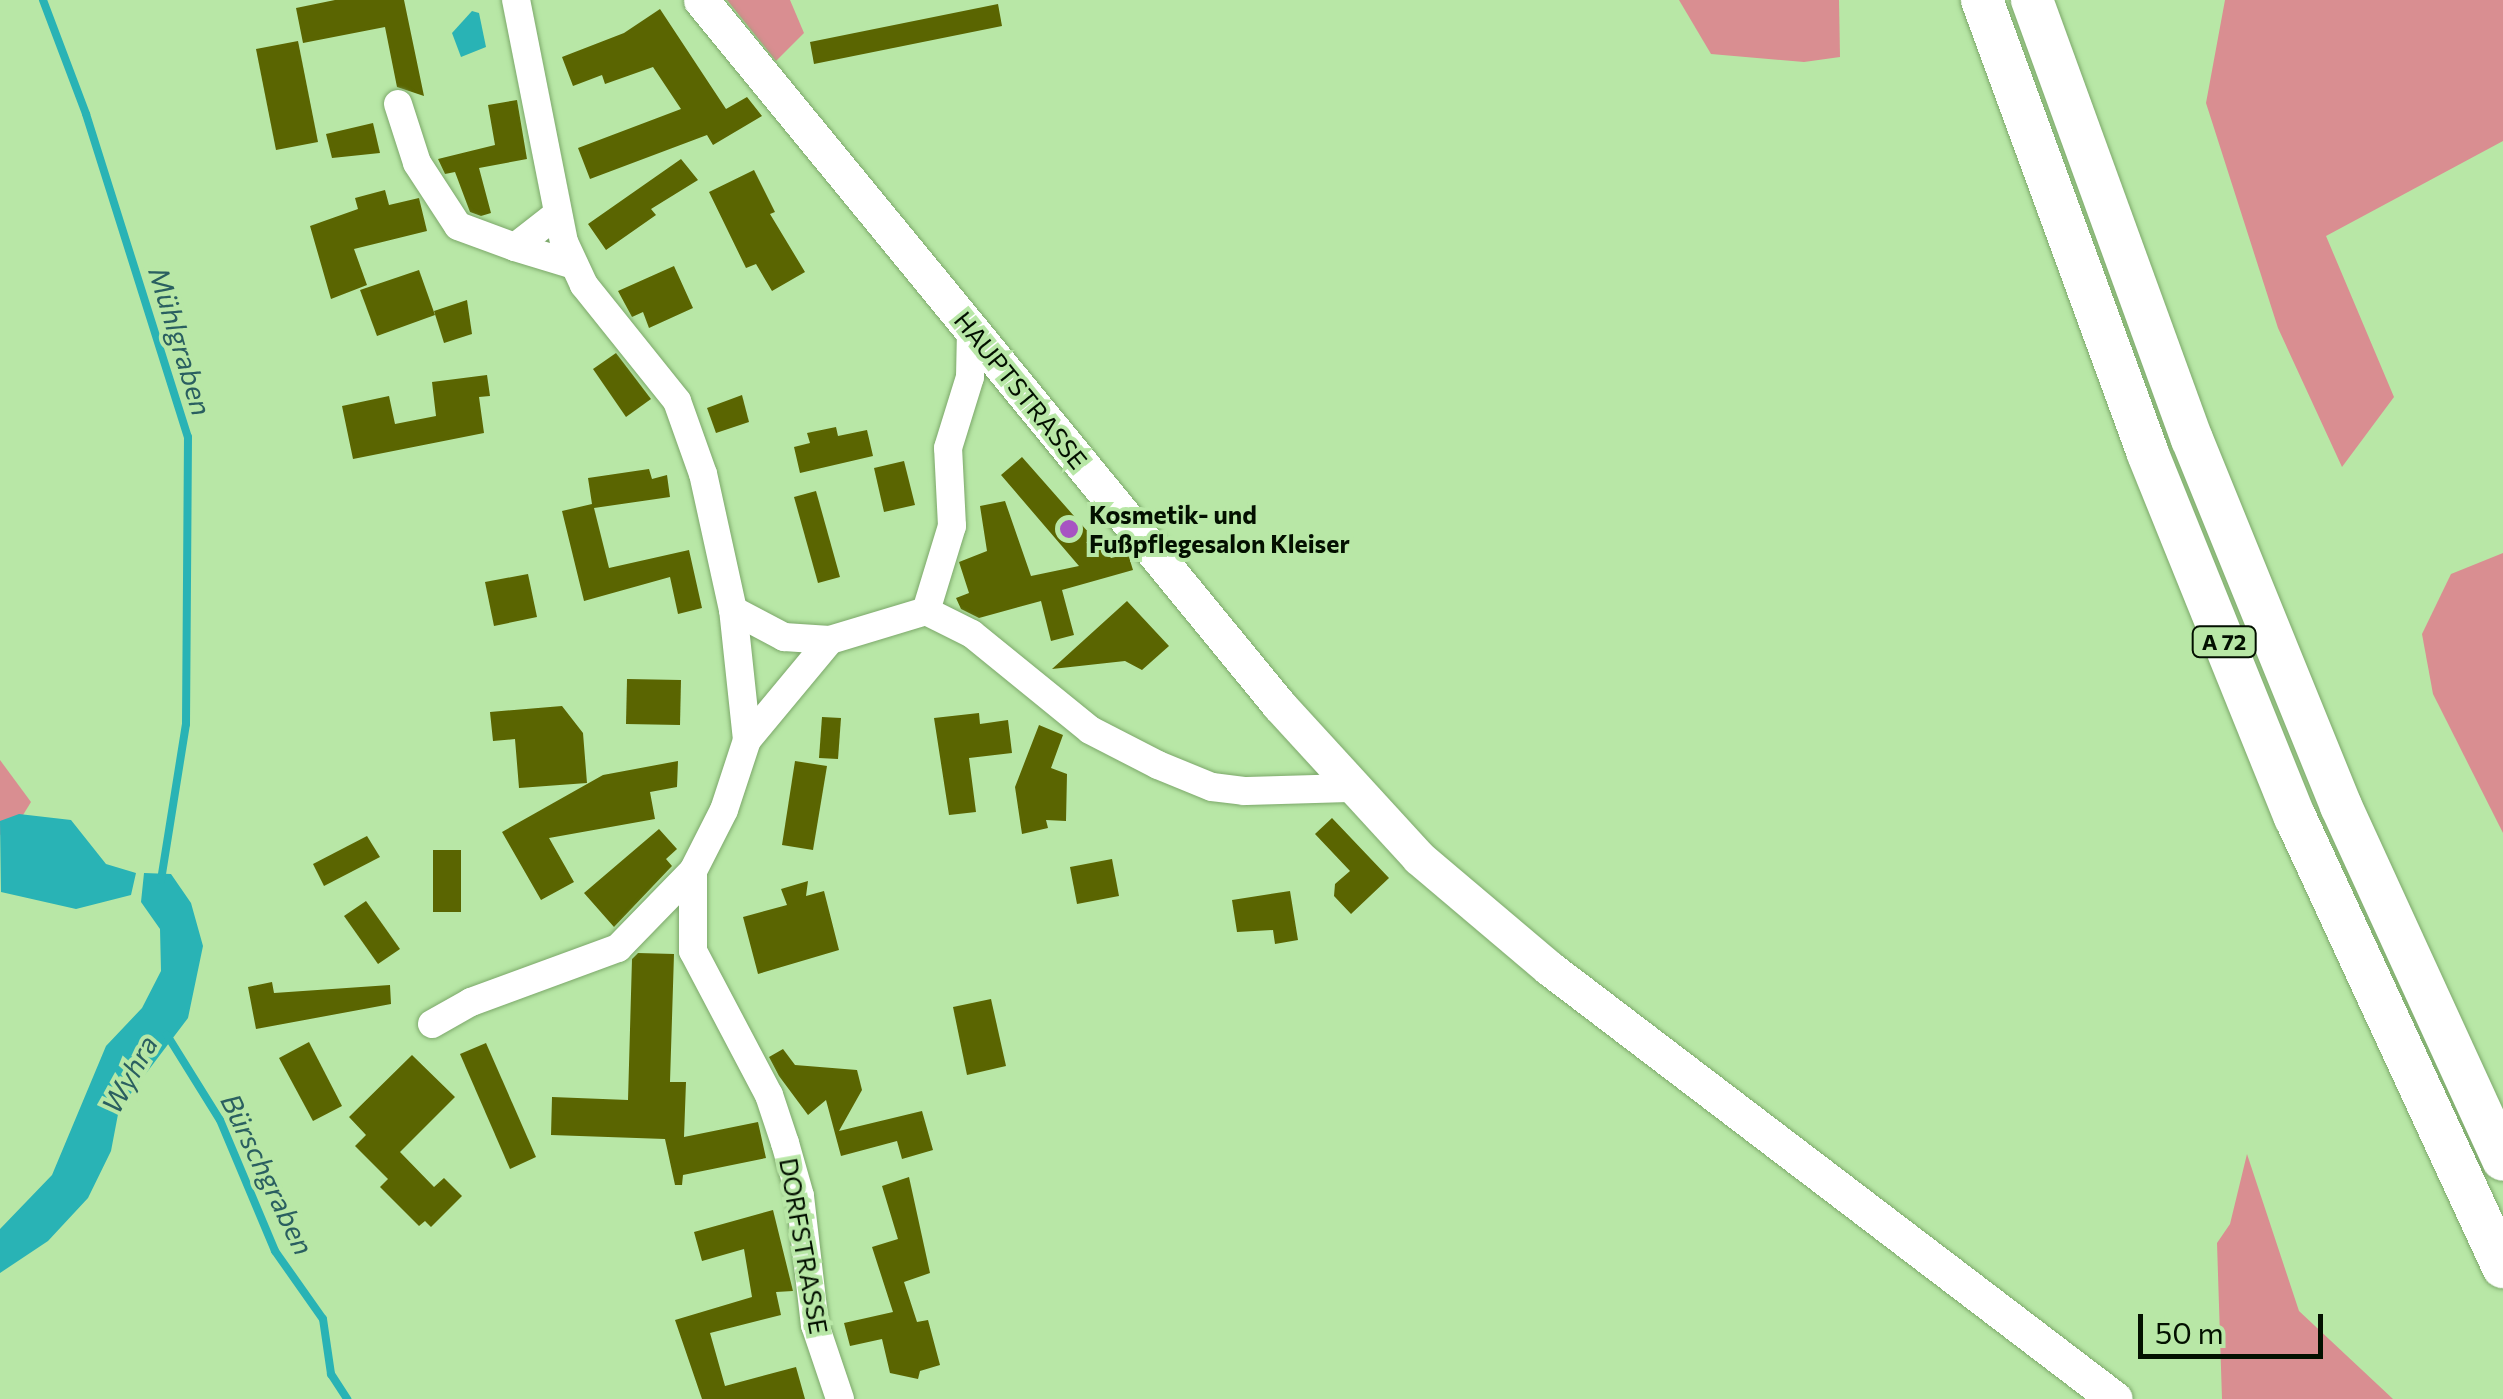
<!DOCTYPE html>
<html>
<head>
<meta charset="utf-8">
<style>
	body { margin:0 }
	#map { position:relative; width:2503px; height:1399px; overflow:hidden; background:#b8e7a6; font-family:Commissioner,sans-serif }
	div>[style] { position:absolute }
	.green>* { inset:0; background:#d98e91 }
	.water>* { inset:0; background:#29b3b5 }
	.stream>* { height:8px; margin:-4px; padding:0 4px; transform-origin:4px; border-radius:4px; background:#29b3b5 }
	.building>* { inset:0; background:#5a6501 }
	.roads { filter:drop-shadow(0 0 2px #7ca86a) drop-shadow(0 0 2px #7ca86a) }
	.minor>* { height:28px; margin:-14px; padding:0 14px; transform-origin:14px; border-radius:14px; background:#fff }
	.major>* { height:35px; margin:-17.5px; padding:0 17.5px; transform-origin:17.5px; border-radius:17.5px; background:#fff }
	.highway>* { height:42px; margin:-21px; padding:0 21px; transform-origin:21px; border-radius:21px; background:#fff }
	.dots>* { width:28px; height:28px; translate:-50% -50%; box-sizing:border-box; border:5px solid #b8e7a6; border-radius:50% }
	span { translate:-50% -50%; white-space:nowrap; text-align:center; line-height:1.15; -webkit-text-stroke:8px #b8e7a6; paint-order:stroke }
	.shield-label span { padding:2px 8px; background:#b8e7a6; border:2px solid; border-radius:8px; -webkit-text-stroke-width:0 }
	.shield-label { font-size:22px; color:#031000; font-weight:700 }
	.street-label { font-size:25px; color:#031000 }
	.poi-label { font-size:25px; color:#031000; font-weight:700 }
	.left { translate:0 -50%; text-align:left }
	.water-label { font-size:28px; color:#2a5f60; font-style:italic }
	.scale { position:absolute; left:2138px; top:1314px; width:185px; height:45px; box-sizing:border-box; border:5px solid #031000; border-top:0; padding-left:12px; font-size:30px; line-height:35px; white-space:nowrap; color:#031000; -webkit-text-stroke:8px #b8e7a6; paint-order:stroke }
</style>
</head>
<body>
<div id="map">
	<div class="green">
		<i style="clip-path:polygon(727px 0,790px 0,804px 33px,776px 61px)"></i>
		<i style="clip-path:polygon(1679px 0,1839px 0,1840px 57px,1804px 62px,1711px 54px)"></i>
		<i style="clip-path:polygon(2225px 0,2503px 0,2503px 141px,2326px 236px,2394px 397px,2342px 467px,2278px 328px,2206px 103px)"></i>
		<i style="clip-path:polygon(2503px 553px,2503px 833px,2433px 694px,2422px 634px,2451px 574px)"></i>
		<i style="clip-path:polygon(0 760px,31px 802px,15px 828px,0 835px)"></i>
		<i style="clip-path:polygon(2247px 1154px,2299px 1311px,2393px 1399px,2222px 1399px,2217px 1243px,2230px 1224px)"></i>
	</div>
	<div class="water">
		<i style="clip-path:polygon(472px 11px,479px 13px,486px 47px,461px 57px,452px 33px)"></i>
		<i style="clip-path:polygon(19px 814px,71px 820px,106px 864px,136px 873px,131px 895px,76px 909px,1px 892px,0 821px)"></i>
		<i style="clip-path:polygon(144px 873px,171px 874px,191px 903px,203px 946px,188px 1018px,119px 1109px,111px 1151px,88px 1198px,48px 1241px,0 1273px,0 1229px,52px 1175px,106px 1046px,142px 1008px,161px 971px,160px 929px,141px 902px)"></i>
	</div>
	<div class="stream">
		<i style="left:43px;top:0;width:122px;rotate:69.3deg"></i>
		<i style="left:86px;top:114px;width:339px;rotate:72.5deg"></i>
		<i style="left:188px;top:437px;width:287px;rotate:90.4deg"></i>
		<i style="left:186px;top:724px;width:158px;rotate:99.1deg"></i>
		<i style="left:167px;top:1035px;width:100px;rotate:58.1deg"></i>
		<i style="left:220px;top:1120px;width:142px;rotate:67.2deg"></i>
		<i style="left:275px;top:1251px;width:83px;rotate:54.8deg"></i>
		<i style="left:323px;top:1319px;width:56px;rotate:81.7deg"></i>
		<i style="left:331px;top:1374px;width:30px;rotate:57deg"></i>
	</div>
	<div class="building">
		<i style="clip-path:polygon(335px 0,404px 0,424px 96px,397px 87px,385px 27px,303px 43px,296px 8px)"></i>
		<i style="clip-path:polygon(998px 4px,1002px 26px,814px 64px,810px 42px)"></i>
		<i style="clip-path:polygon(660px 9px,726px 109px,747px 97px,762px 116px,713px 145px,707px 135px,590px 179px,578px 148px,681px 109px,653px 67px,605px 84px,602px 75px,573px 86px,562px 57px,624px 33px)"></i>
		<i style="clip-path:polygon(298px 41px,318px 142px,276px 150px,256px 49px)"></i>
		<i style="clip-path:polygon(517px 100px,527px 159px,479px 168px,491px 213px,481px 216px,470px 212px,455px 172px,445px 174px,438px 159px,495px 145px,488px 105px)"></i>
		<i style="clip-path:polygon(373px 123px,380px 153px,332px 158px,326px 134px)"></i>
		<i style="clip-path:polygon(681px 159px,698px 180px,651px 209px,656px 215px,606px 250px,588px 224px)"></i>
		<i style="clip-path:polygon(754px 170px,775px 212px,770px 214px,805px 272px,772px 291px,756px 264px,746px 268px,709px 192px)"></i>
		<i style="clip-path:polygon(385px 190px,389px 205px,419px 198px,427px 231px,354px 249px,367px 285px,331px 299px,310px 226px,358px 209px,355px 198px)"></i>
		<i style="clip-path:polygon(674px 266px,693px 308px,649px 328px,643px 312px,632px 317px,618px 291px)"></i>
		<i style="clip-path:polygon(419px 270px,435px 315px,377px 336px,360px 290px)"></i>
		<i style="clip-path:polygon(467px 300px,472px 334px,444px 343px,434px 311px)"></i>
		<i style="clip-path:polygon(616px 353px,651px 399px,626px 417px,593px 369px)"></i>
		<i style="clip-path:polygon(487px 375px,490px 396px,479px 397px,484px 433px,353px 459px,342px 406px,389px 396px,395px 424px,436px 416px,432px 382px)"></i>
		<i style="clip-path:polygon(742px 395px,749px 422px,716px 433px,707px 408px)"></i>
		<i style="clip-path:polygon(836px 427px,838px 436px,867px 430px,873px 456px,800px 473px,794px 447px,810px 443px,807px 433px)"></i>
		<i style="clip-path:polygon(1022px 457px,1111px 558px,1128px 554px,1133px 570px,1062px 590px,1074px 635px,1051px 641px,1041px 601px,979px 618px,961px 609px,956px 598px,969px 593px,959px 562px,987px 551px,980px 506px,1005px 501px,1031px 576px,1079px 566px,1001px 475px)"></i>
		<i style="clip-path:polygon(904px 461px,915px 505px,884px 512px,874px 468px)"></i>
		<i style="clip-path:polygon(649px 469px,652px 479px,667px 475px,670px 497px,594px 508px,609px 568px,689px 550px,702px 608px,678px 614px,670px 577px,584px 601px,562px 511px,592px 504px,588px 478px)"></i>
		<i style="clip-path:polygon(816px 491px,840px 577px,818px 583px,794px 497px)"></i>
		<i style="clip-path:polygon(528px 574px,537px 617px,494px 626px,485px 582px)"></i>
		<i style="clip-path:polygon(1127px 601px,1169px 646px,1142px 670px,1125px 661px,1052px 669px)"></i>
		<i style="clip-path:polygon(627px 679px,681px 680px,680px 725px,626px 724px)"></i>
		<i style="clip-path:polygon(562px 706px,583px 733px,587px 783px,519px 788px,515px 739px,493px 741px,490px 712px)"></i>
		<i style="clip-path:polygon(979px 713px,980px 724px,1008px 720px,1012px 753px,969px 758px,976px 812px,949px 815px,934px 718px)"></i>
		<i style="clip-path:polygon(822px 717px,841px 718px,838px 759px,819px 758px)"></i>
		<i style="clip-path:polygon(1039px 725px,1063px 735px,1051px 768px,1067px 774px,1066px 821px,1046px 820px,1048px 828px,1022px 834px,1015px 787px)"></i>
		<i style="clip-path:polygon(678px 761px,677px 787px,650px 792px,655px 819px,549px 838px,574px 882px,541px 900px,502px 832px,603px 775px)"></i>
		<i style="clip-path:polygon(795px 761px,827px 766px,813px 850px,782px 845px)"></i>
		<i style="clip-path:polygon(1332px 818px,1389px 878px,1351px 914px,1334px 896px,1335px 884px,1350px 871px,1315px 834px)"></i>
		<i style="clip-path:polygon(659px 829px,677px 849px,666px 859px,672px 866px,614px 927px,584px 893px)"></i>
		<i style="clip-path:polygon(367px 836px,380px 857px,324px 886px,313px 864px)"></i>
		<i style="clip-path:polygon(433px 850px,461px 850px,461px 912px,433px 912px)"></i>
		<i style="clip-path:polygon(1112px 859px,1119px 896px,1077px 904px,1070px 867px)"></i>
		<i style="clip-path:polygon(808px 881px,806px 896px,824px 891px,839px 950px,758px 974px,743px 917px,787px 905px,781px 889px)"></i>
		<i style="clip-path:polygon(1290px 891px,1298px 940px,1275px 944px,1273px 930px,1237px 932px,1232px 900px)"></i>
		<i style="clip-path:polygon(366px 901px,400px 949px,378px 964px,344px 916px)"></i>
		<i style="clip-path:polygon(638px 953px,674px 954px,670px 1082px,686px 1082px,684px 1137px,758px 1122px,766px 1158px,683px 1175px,682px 1185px,675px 1185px,665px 1139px,551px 1135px,552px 1097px,628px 1100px,632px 959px)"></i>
		<i style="clip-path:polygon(272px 982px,274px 993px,390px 985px,391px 1004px,256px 1029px,248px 987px)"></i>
		<i style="clip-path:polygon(991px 999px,1006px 1066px,967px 1075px,953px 1007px)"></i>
		<i style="clip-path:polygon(309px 1042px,342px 1106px,313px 1121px,279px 1058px)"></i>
		<i style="clip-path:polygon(486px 1043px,536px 1157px,510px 1169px,460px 1054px)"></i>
		<i style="clip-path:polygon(783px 1049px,795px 1065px,857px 1070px,862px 1090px,839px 1131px,922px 1111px,933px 1150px,902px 1159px,897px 1141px,841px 1156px,826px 1100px,808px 1115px,779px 1076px,769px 1057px)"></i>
		<i style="clip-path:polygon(412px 1055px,455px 1097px,400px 1152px,434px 1187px,444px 1178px,462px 1196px,431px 1227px,425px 1221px,419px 1226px,380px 1187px,388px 1179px,355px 1146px,366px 1135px,349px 1117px)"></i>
		<i style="clip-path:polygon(909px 1177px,930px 1273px,904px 1282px,917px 1322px,928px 1320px,940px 1365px,920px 1371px,918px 1379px,890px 1373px,882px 1339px,850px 1346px,844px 1323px,893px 1312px,872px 1247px,898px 1239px,882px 1186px)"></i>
		<i style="clip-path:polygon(773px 1210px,793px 1291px,776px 1292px,781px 1315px,710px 1333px,725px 1386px,796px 1367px,805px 1399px,702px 1399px,675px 1320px,752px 1297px,744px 1249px,702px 1261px,694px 1232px)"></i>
	</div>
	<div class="roads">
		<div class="minor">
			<i style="left:398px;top:104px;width:62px;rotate:72.1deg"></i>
			<i style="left:417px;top:163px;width:75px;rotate:56.9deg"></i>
			<i style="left:458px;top:226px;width:61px;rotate:20.2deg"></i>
			<i style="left:515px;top:247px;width:52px;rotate:-38deg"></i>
			<i style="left:515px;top:247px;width:62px;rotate:17deg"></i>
			<i style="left:733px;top:610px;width:58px;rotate:27.9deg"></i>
			<i style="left:784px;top:637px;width:46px;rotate:3.7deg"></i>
			<i style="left:926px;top:611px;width:89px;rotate:-73deg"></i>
			<i style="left:952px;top:526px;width:78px;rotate:-92.9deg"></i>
			<i style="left:948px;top:448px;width:74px;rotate:-72.8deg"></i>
			<i style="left:970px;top:377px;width:47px;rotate:-88.8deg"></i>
			<i style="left:747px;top:740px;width:130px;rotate:-50.3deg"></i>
			<i style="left:830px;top:640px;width:100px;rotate:-16.8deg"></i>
			<i style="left:926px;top:611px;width:51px;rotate:26.6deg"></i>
			<i style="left:972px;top:634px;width:152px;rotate:39.1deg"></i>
			<i style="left:1090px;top:730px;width:76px;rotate:27.2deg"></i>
			<i style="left:1158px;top:765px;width:58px;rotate:22.2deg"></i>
			<i style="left:1212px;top:787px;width:32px;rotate:7deg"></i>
			<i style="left:1244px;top:791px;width:108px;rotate:-1.6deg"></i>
			<i style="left:693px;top:871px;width:80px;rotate:90deg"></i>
			<i style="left:693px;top:951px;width:163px;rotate:62.2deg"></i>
			<i style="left:769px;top:1095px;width:51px;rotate:71.6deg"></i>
			<i style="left:785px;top:1143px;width:55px;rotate:74.2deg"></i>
			<i style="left:800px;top:1196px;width:130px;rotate:83.4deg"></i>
			<i style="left:815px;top:1325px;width:78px;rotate:71.3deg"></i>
			<i style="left:432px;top:1024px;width:45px;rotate:-29.4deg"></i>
			<i style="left:471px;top:1002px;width:157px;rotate:-20.2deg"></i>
			<i style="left:618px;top:948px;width:107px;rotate:-45.8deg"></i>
			<i style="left:693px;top:871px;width:68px;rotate:-63.1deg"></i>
			<i style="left:724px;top:810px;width:74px;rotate:-71.8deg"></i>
			<i style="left:747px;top:740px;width:131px;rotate:-96.1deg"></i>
			<i style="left:733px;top:610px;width:139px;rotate:-102.4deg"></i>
			<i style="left:703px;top:474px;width:77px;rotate:-109.6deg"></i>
			<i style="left:677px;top:401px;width:149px;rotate:-128.7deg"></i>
			<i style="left:584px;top:285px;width:47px;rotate:-114.9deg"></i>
			<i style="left:564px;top:242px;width:247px;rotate:-101.2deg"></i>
		</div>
		<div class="major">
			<i style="left:701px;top:0;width:912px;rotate:50.65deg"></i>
			<i style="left:1279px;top:705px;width:207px;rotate:47.5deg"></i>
			<i style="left:1419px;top:858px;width:170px;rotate:40.2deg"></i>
			<i style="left:1549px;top:968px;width:711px;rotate:37.29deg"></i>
		</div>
		<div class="highway">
			<i style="left:1982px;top:0;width:483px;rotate:69.9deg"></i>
			<i style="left:2148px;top:454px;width:392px;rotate:68deg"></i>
			<i style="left:2295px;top:817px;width:496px;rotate:65.2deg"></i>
			<i style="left:2032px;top:0;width:467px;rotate:70deg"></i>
			<i style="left:2192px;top:439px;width:396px;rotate:67.9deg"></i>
			<i style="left:2341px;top:806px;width:389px;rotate:65.4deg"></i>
		</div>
	</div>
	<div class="dots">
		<i style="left:1069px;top:529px;background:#a753c2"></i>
	</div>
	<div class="shield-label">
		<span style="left:2224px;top:642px">A 72</span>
	</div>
	<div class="street-label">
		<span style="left:1021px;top:390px;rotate:51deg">HAUPTSTRASSE</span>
		<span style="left:804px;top:1246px;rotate:80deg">DORFSTRASSE</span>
	</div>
	<div class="poi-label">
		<span class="left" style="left:1089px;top:529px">Kosmetik- und<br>Fußpflegesalon Kleiser</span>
	</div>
	<div class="water-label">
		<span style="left:181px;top:341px;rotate:73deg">Mühlgraben</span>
		<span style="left:129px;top:1074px;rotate:-61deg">Wyhra</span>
		<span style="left:268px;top:1174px;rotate:64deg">Bürschgraben</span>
	</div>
	<div class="scale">50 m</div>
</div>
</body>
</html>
